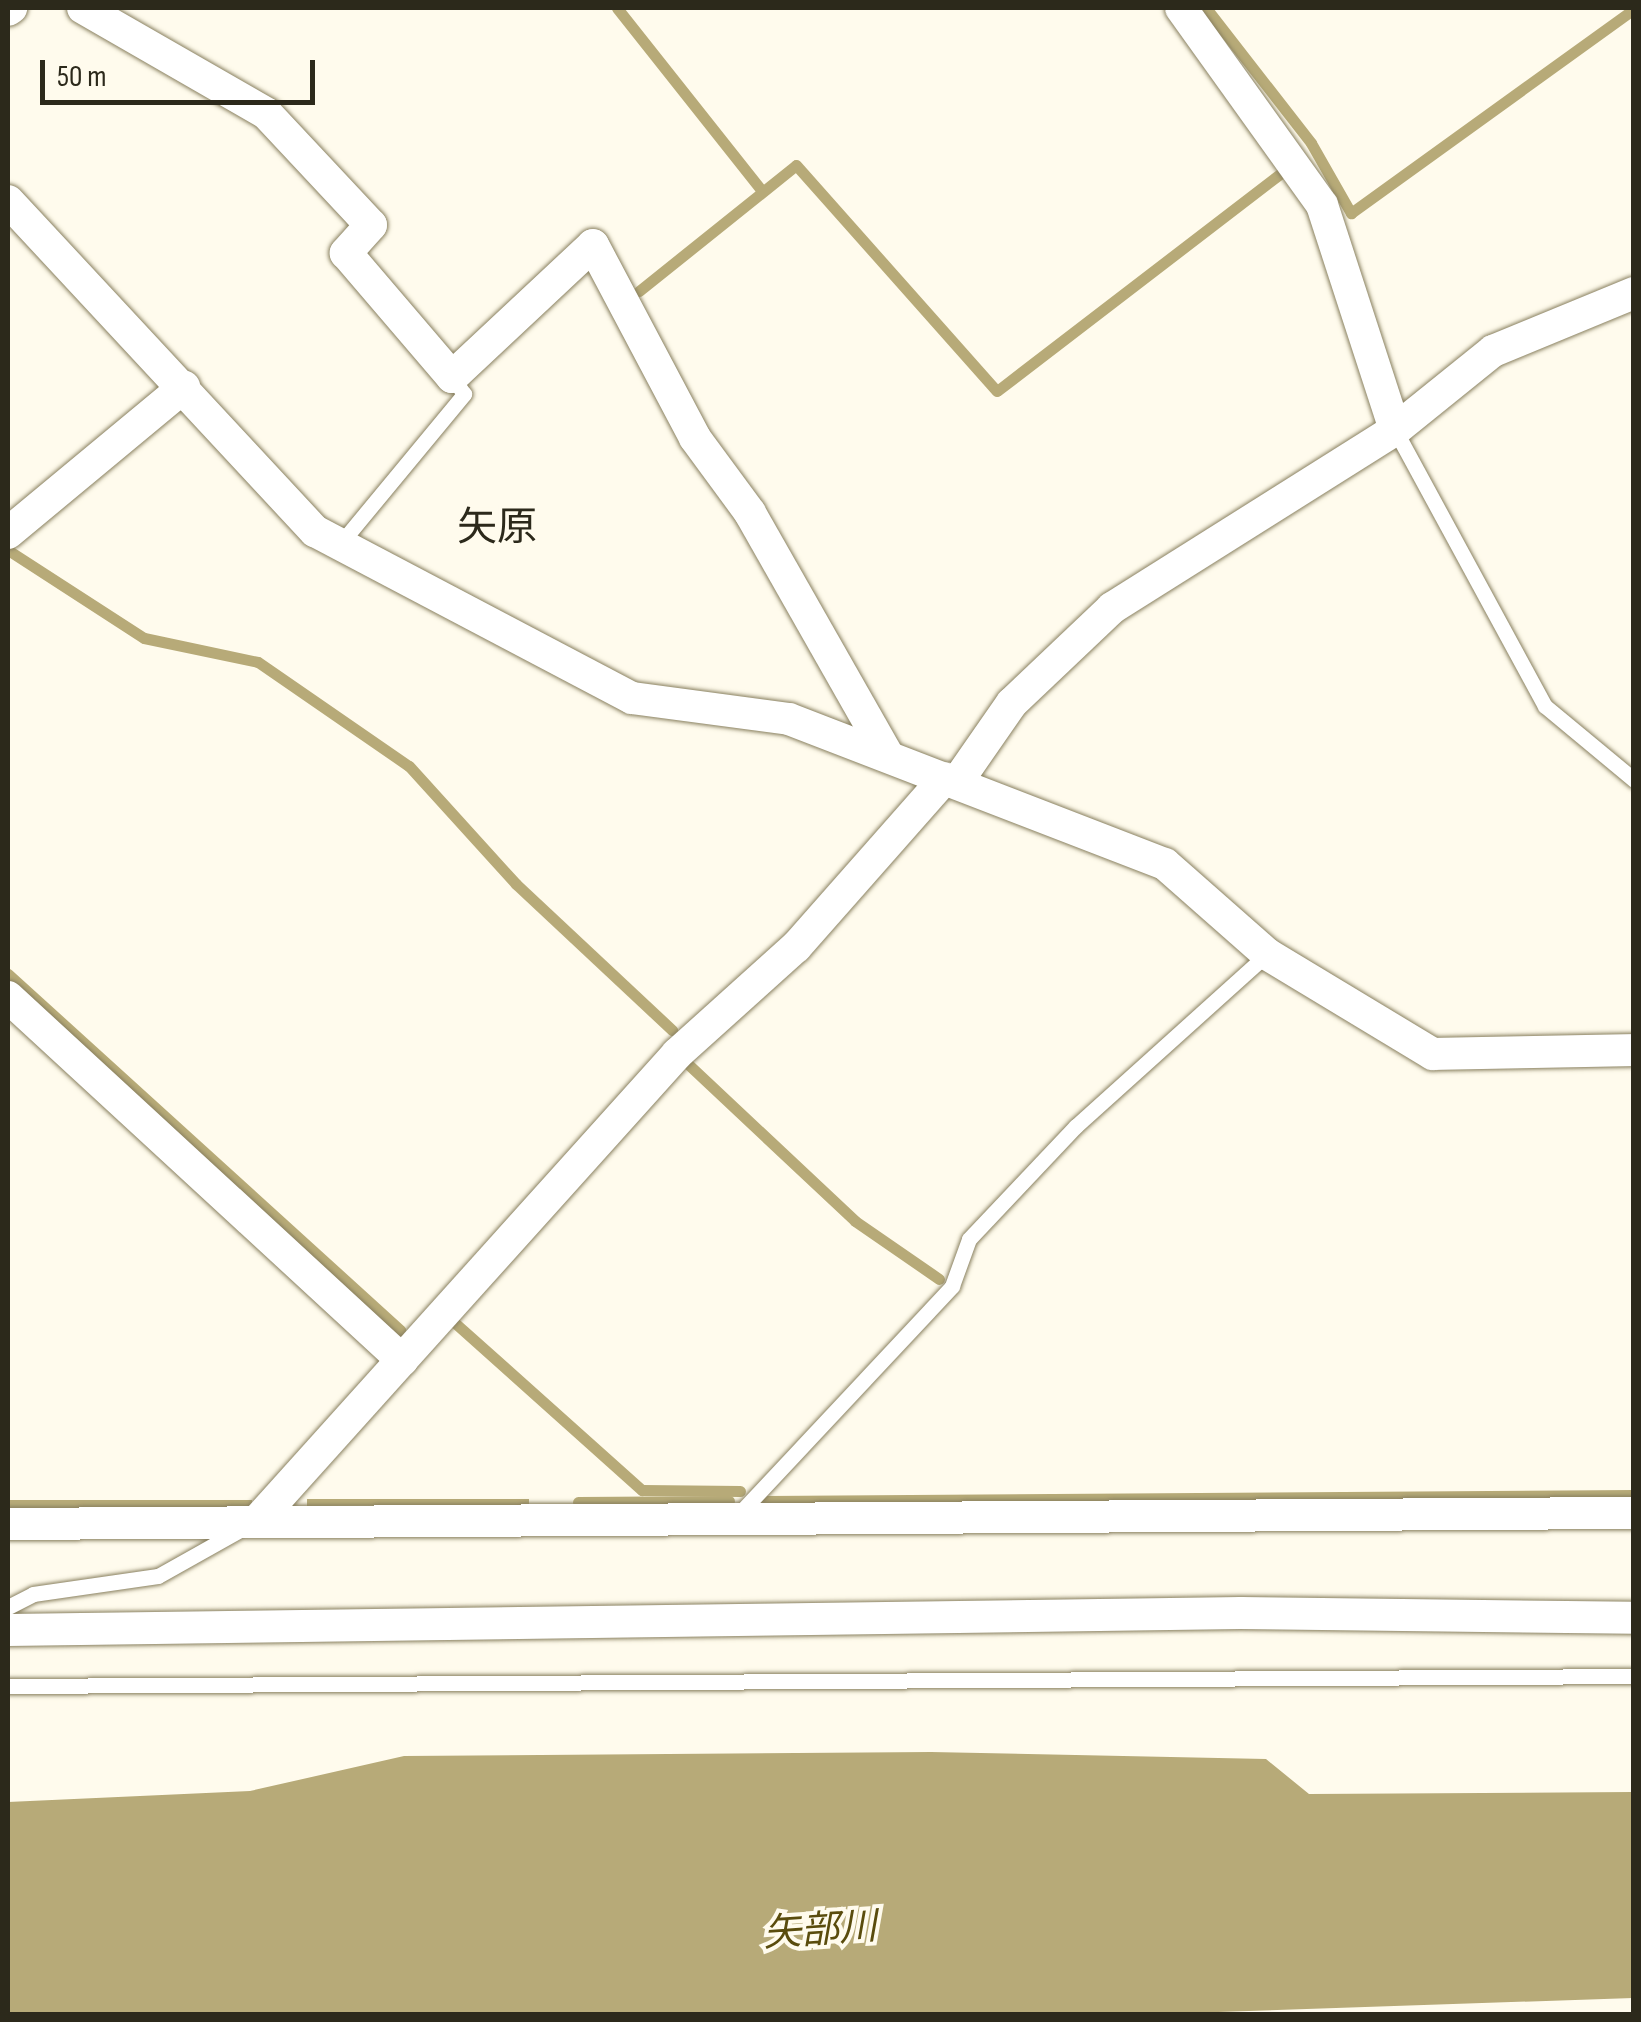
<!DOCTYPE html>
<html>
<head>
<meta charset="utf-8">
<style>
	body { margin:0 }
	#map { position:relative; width:1641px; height:2022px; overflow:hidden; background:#fffbed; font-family:"Sofia Sans Condensed","Noto Sans JP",sans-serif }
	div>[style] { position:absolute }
	.water>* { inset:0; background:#b7aa78 }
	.stream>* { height:11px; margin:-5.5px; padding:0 5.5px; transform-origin:5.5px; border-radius:5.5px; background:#b7aa78 }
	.roads { filter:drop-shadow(0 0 2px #89805f) drop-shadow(0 0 2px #89805f) }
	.service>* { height:15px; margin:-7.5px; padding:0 7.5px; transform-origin:7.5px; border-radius:7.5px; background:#fff }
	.minor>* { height:32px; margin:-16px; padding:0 16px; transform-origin:16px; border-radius:16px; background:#fff }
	span { translate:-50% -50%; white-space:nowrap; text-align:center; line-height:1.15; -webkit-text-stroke:8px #fffbed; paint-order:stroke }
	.water-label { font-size:38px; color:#5a4c0d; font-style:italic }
	.quarter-label { font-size:40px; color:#2c291b }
	.frame { position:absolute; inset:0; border:10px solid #2c291b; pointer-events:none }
	.scale { position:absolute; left:40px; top:60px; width:275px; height:45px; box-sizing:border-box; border:5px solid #2c291b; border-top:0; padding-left:12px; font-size:30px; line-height:35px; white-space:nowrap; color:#2c291b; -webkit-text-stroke:8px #fffbed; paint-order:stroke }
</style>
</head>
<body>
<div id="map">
	<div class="water">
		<i style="clip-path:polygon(307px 1499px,529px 1499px,529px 1505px,307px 1506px)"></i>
		<i style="clip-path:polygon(8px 1500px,252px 1500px,252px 1507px,8px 1509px)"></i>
		<i style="clip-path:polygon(931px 1752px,1266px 1759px,1309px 1794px,1633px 1792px,1633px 1998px,1157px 2014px,8px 2014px,8px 1802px,250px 1791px,404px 1756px)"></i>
	</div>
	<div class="stream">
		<i style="left:617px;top:8px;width:233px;rotate:51.6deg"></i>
		<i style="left:1206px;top:8px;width:171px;rotate:52.1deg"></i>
		<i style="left:1311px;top:143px;width:81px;rotate:60.3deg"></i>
		<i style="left:1351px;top:213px;width:349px;rotate:-35.8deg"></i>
		<i style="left:639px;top:291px;width:201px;rotate:-38.7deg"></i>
		<i style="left:796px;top:165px;width:302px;rotate:48.4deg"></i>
		<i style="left:997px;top:391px;width:363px;rotate:-37.5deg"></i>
		<i style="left:11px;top:552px;width:158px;rotate:32.9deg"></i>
		<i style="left:144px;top:638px;width:116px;rotate:11.9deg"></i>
		<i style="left:258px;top:662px;width:183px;rotate:34.6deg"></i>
		<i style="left:409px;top:766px;width:159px;rotate:47.8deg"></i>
		<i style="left:516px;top:884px;width:214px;rotate:43.1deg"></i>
		<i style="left:8px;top:974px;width:530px;rotate:42.24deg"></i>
		<i style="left:689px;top:1065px;width:228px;rotate:43.2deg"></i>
		<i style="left:855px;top:1221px;width:102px;rotate:34.6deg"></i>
		<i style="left:455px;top:1323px;width:251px;rotate:41.8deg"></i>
		<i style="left:642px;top:1490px;width:98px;rotate:0.6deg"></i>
		<i style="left:767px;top:1501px;width:867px;rotate:-0.4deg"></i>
		<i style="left:578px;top:1502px;width:151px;rotate:-0.4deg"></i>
	</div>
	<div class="roads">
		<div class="service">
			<i style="left:1395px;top:430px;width:314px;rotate:61.5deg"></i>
			<i style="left:1545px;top:706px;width:116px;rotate:39.7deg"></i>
			<i style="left:340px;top:544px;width:195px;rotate:-50.4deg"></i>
			<i style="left:464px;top:394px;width:21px;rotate:-125deg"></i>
			<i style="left:737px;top:1516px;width:315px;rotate:-46.9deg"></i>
			<i style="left:952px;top:1286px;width:50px;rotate:-70.1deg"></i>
			<i style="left:969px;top:1239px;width:156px;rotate:-46.6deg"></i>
			<i style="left:1076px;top:1126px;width:257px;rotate:-42deg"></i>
			<i style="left:8px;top:1607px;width:28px;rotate:-27deg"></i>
			<i style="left:33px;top:1594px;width:126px;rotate:-8.2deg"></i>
			<i style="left:158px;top:1576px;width:94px;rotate:-29.3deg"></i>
			<i style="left:8px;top:1686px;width:1626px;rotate:-0.35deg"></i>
		</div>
		<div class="minor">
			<i style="left:83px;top:8px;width:212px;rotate:29.9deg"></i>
			<i style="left:267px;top:114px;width:152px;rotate:46.9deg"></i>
			<i style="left:371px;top:225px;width:38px;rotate:132deg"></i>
			<i style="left:346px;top:253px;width:163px;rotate:49.5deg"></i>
			<i style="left:452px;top:377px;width:193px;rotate:-43.1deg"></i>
			<i style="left:593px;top:245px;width:218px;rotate:62.1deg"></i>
			<i style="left:695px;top:438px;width:93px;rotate:53.7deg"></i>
			<i style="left:750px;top:513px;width:277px;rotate:60.4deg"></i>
			<i style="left:1181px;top:8px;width:242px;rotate:54.4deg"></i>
			<i style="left:1322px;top:205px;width:237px;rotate:72deg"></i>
			<i style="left:8px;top:10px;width:4px;rotate:-34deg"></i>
			<i style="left:8px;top:201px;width:451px;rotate:47.1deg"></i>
			<i style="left:315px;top:531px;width:358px;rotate:27.8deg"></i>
			<i style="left:632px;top:698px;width:158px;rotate:7.6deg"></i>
			<i style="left:789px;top:719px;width:403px;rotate:21.1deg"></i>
			<i style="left:1165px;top:864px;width:136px;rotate:41.4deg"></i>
			<i style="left:1267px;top:954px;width:194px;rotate:31.1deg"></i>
			<i style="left:1433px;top:1054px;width:201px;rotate:-1.1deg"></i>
			<i style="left:8px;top:533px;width:229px;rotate:-39.7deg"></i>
			<i style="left:957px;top:782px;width:96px;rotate:-55.2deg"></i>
			<i style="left:1012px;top:703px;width:138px;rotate:-43.5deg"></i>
			<i style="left:1112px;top:608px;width:334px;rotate:-32.2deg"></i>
			<i style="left:1395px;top:430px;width:126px;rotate:-38.9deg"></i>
			<i style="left:1493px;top:351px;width:152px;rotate:-22.4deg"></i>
			<i style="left:8px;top:997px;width:536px;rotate:42.65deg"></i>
			<i style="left:257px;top:1521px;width:628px;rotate:-48.03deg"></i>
			<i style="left:677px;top:1054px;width:160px;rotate:-42deg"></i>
			<i style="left:796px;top:947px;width:225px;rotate:-48.6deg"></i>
			<i style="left:8px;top:1524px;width:1626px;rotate:-0.39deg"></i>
			<i style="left:8px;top:1630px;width:1233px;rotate:-0.79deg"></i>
			<i style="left:1241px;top:1613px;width:393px;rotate:0.7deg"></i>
		</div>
	</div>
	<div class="water-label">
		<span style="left:820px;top:1931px;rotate:-4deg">矢部川</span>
	</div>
	<div class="quarter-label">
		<span style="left:497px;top:528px">矢原</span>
	</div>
	<div class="frame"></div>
	<div class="scale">50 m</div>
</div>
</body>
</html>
